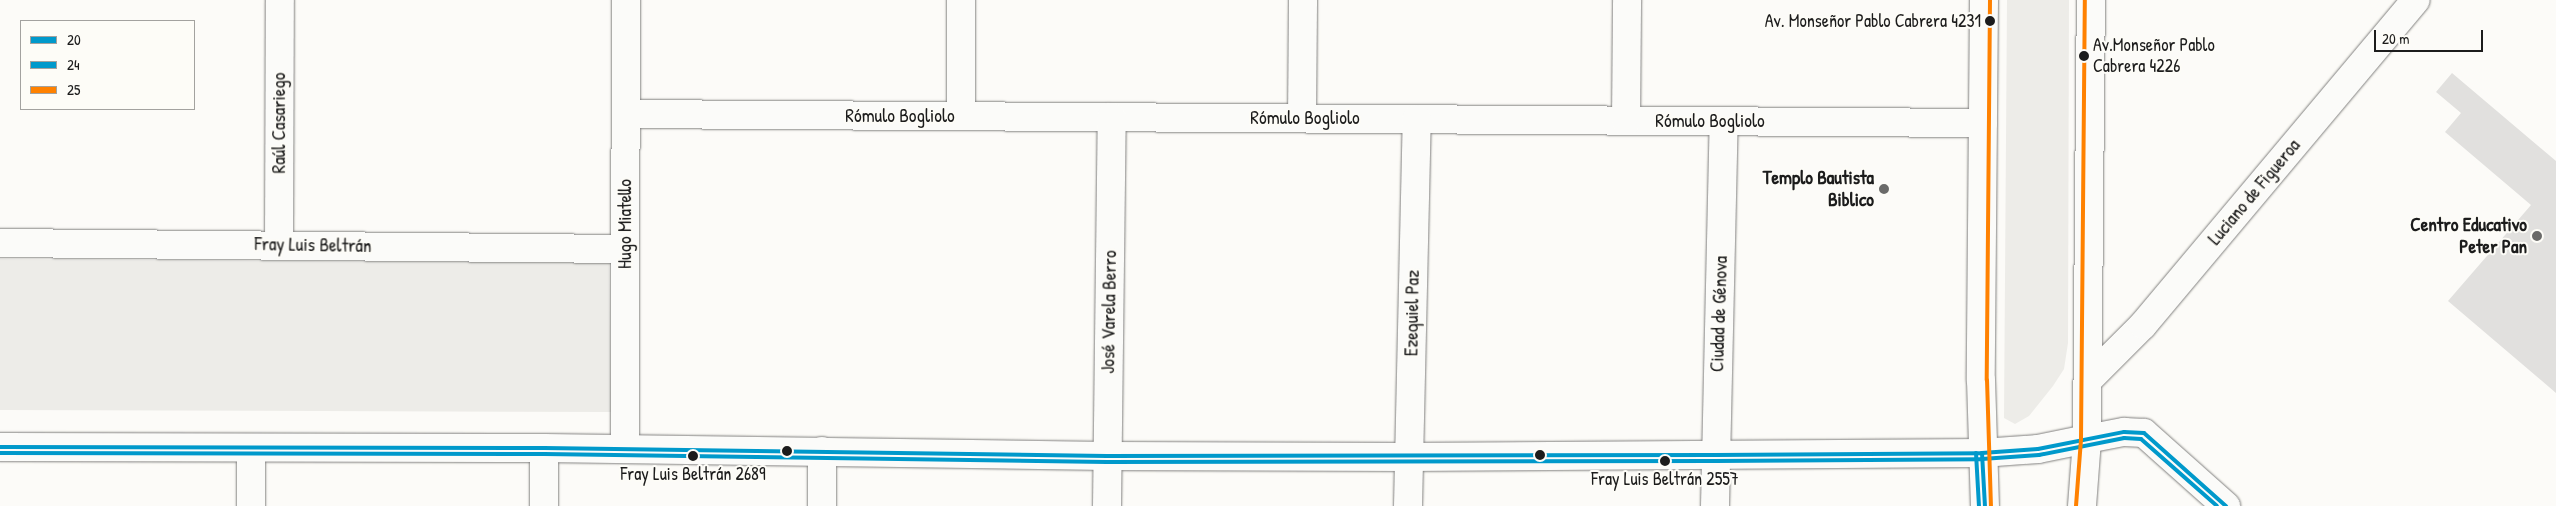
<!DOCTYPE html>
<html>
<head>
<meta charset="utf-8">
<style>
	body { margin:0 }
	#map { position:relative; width:2556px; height:506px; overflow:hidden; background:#fcfbf8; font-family:"Patrick Hand",sans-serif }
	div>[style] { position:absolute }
	.green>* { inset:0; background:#edece8 }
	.building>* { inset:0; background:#e1e0de }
	.roads { filter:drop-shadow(0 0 1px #81807f) drop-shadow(0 0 1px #81807f) }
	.minor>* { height:28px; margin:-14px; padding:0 14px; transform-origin:14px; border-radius:14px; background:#fbfbf9 }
	.major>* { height:28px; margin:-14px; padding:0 14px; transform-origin:14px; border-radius:14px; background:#fbfbf9 }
	.bus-1>* { height:4px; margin:-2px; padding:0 2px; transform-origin:2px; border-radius:2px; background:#0099cb }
	.bus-2>* { height:4px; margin:-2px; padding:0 2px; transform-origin:2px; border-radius:2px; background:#0099cb }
	.bus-3>* { height:4px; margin:-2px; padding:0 2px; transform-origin:2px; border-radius:2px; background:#ff8100 }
	.dots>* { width:14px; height:14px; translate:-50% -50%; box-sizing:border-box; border:2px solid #fdfcf7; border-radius:50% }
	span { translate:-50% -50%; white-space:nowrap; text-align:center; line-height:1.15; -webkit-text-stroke:4px #fdfcf7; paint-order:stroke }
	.bus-label { font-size:18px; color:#1c1c1c }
	.right { translate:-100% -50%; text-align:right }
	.left { translate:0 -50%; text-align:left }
	.street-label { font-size:19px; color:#1c1c1c }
	.poi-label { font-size:19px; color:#1c1c1c; font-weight:700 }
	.legend { position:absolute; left:20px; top:20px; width:175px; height:90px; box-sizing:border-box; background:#fdfcf7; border:1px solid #a3a29f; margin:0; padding:6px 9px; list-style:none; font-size:15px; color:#1c1c1c }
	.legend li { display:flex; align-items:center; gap:10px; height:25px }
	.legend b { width:25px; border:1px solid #a3a29f }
	.scale { position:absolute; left:2374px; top:30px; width:109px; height:22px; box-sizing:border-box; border:2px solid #1c1c1c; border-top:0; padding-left:6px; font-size:15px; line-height:18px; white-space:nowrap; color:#1c1c1c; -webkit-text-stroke:4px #fdfcf7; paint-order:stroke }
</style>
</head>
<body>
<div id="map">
	<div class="green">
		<i style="clip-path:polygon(2007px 0,2069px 0,2068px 343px,2064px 369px,2053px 386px,2029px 416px,2015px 424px,2004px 418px)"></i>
		<i style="clip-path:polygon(0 259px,609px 263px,611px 412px,0 410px)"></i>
	</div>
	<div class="building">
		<i style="clip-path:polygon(2452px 73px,2556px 161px,2556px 393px,2448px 301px,2531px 205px,2445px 132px,2461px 113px,2436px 92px)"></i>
	</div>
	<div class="roads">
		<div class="minor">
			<i style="left:961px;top:0;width:116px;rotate:90deg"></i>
			<i style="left:626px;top:114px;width:1357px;rotate:0.38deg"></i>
			<i style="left:1302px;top:118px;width:118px;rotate:-89.5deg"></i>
			<i style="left:1626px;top:121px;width:121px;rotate:-89.5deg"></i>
			<i style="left:0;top:243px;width:625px;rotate:0.55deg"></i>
			<i style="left:279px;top:245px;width:245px;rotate:-89.8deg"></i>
			<i style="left:2088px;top:380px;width:78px;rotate:-45deg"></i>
			<i style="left:2143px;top:325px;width:424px;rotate:-50deg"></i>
			<i style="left:2087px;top:439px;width:38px;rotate:-11deg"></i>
			<i style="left:2124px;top:432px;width:20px;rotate:3deg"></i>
			<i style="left:2144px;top:433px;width:110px;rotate:41.7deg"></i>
			<i style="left:625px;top:449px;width:449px;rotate:-89.9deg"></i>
			<i style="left:251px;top:506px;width:58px;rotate:-90deg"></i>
			<i style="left:544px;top:506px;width:58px;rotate:-90deg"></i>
			<i style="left:822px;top:506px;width:55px;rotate:-90deg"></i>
			<i style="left:1107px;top:506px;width:389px;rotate:-89.3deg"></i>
			<i style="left:1408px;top:506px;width:387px;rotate:-88.7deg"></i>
			<i style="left:1715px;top:506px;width:384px;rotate:-88.7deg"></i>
		</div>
		<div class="major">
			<i style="left:1984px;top:0;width:380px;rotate:90.5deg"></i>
			<i style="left:1981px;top:380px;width:126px;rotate:88.2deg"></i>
			<i style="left:0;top:447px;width:544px;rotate:0.11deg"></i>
			<i style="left:544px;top:448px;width:563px;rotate:0.81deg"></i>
			<i style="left:1107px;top:456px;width:301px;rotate:0.2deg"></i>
			<i style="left:1408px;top:457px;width:574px;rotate:-0.4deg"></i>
			<i style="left:1982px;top:453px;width:56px;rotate:-4.1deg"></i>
			<i style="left:2038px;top:449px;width:50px;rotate:-11.5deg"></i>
			<i style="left:2082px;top:506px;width:67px;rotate:-85.7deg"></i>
			<i style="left:2087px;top:439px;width:439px;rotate:-89.5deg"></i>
		</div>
	</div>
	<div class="bus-1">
		<i style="left:0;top:447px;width:544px;rotate:0.11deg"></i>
		<i style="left:544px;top:448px;width:563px;rotate:0.81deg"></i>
		<i style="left:1107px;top:456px;width:608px;rotate:-0.09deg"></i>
		<i style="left:1715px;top:455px;width:267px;rotate:-0.4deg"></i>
		<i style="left:1982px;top:453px;width:56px;rotate:-4.1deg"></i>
		<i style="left:2038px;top:449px;width:88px;rotate:-11.2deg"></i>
		<i style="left:2124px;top:432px;width:20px;rotate:3deg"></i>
		<i style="left:2144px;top:433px;width:110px;rotate:41.7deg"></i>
		<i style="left:1982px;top:453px;width:53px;rotate:86.8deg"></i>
	</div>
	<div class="bus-2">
		<i style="left:0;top:453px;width:544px;rotate:0.11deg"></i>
		<i style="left:544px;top:454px;width:563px;rotate:0.81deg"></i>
		<i style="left:1107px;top:462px;width:608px;rotate:-0.09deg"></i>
		<i style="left:1715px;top:461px;width:267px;rotate:-0.4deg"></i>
		<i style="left:1982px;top:459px;width:57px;rotate:-4deg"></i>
		<i style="left:2039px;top:455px;width:87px;rotate:-11.3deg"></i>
		<i style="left:2124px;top:438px;width:17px;rotate:3deg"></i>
		<i style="left:2141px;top:439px;width:101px;rotate:41.4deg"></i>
		<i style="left:1976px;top:453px;width:53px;rotate:86.8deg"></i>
	</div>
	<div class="bus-3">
		<i style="left:1990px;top:0;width:380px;rotate:90.5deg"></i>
		<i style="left:1987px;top:380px;width:126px;rotate:88.2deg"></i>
		<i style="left:2076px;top:506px;width:67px;rotate:-85.7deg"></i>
		<i style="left:2081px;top:439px;width:439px;rotate:-89.5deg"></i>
	</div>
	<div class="dots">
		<i style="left:1990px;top:21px;background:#1c1c1c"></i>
		<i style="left:2084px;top:56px;background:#1c1c1c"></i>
		<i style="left:1884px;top:189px;background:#6a6a69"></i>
		<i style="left:2537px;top:236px;background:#6a6a69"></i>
		<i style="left:787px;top:451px;background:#1c1c1c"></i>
		<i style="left:1540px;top:455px;background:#1c1c1c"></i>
		<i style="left:693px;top:456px;background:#1c1c1c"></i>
		<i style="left:1665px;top:461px;background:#1c1c1c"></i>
	</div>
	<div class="bus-label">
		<span class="right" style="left:1981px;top:21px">Av. Monseñor Pablo Cabrera 4231</span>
		<span class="left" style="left:2093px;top:56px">Av.Monseñor Pablo<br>Cabrera 4226</span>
		<span style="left:693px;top:474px">Fray Luis Beltrán 2689</span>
		<span style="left:1665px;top:479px">Fray Luis Beltrán 2557</span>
	</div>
	<div class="street-label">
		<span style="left:900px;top:116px">Rómulo Bogliolo</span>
		<span style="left:1305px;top:118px">Rómulo Bogliolo</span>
		<span style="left:1710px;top:121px">Rómulo Bogliolo</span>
		<span style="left:279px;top:123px;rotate:-90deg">Raúl Casariego</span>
		<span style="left:2254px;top:192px;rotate:-50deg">Luciano de Figueroa</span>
		<span style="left:625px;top:224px;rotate:-90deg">Hugo Miatello</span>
		<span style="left:313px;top:245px;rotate:1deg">Fray Luis Beltrán</span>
		<span style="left:1109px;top:312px;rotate:-89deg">José Varela Berro</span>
		<span style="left:1412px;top:313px;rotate:-89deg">Ezequiel Paz</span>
		<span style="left:1719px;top:314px;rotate:-88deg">Ciudad de Génova</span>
	</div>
	<div class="poi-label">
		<span class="right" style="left:1874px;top:189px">Templo Bautista<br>Biblico</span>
		<span class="right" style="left:2527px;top:236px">Centro Educativo<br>Peter Pan</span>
	</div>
	<ul class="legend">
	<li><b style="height:6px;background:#0099cb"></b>20</li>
	<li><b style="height:6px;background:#0099cb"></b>24</li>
	<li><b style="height:6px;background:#ff8100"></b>25</li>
	</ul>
	<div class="scale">20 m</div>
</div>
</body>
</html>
